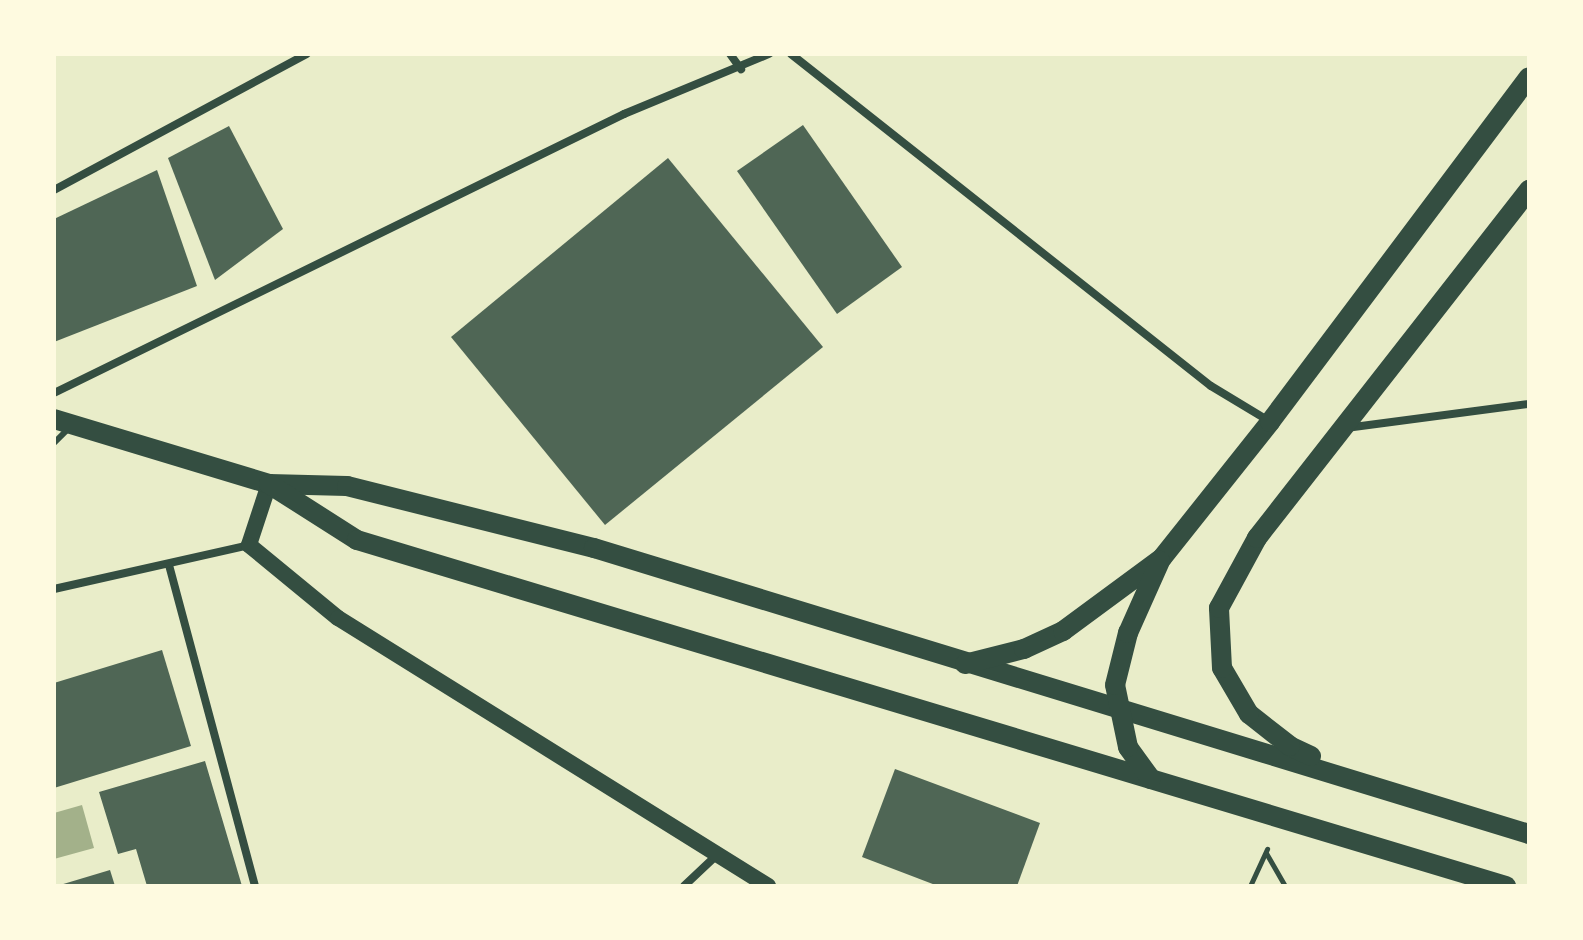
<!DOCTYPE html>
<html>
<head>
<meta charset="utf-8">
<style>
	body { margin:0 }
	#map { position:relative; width:1583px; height:940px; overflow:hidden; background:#e9edc9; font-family:Mulish,sans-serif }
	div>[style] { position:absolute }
	.water>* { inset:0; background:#a3b18a }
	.building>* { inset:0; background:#4f6655 }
	.path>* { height:5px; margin:-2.5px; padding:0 2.5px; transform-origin:2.5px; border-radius:2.5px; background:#344e41 }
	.service>* { height:6px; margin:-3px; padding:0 3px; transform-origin:3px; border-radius:3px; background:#344e41 }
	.minor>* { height:8px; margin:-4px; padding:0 4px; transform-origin:4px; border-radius:4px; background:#344e41 }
	.secondary>* { height:16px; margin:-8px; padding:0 8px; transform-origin:8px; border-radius:8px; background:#344e41 }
	.primary>* { height:20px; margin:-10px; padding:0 10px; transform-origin:10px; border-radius:10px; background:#344e41 }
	span { translate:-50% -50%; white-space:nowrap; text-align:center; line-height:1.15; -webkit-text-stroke:8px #fefae0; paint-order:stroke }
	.frame { position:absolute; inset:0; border:56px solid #fefae0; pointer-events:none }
</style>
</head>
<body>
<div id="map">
	<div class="water">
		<i style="clip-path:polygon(82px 805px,94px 848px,54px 859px,54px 813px)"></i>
	</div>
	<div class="building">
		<i style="clip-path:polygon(803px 125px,902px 267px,837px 314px,737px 171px)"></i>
		<i style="clip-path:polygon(229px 126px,283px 229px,215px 280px,168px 158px)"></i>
		<i style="clip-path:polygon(668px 158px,823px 347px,605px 525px,451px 337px)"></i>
		<i style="clip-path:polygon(157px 170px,197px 286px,54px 342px,54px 219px)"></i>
		<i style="clip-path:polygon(162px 650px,191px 746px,54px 788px,54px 683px)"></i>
		<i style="clip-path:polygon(205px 761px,242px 886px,147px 886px,136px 849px,118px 854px,99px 792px)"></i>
		<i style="clip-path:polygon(895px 769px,1040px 823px,1017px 886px,938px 886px,862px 857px)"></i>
		<i style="clip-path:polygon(110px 870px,115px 886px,60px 886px,60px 885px)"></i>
	</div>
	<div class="path">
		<i style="left:1266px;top:853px;width:38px;rotate:60deg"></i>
		<i style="left:1250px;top:886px;width:41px;rotate:-65.3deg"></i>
	</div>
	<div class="service">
		<i style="left:54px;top:443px;width:21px;rotate:-45deg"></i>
	</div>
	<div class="minor">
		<i style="left:730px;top:54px;width:19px;rotate:54deg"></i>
		<i style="left:791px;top:54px;width:535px;rotate:38.33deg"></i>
		<i style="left:1211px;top:386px;width:68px;rotate:31.1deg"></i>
		<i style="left:54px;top:190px;width:287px;rotate:-28.3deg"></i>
		<i style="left:54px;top:393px;width:635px;rotate:-26.08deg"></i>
		<i style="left:624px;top:114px;width:157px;rotate:-22.5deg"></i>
		<i style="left:1346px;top:428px;width:185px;rotate:-7.5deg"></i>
		<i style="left:169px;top:565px;width:332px;rotate:75deg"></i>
		<i style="left:54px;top:589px;width:200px;rotate:-12.7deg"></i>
		<i style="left:684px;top:886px;width:47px;rotate:-43.3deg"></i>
	</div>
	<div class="secondary">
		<i style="left:269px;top:484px;width:64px;rotate:108.2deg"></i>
		<i style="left:249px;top:545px;width:115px;rotate:39.4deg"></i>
		<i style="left:338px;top:618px;width:507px;rotate:31.93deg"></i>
	</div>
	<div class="primary">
		<i style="left:54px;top:419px;width:225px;rotate:16.8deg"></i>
		<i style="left:269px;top:484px;width:78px;rotate:1.5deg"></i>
		<i style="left:347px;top:486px;width:255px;rotate:14.1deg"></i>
		<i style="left:594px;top:548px;width:978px;rotate:17.01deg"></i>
		<i style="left:269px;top:484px;width:104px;rotate:32.5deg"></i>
		<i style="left:357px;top:540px;width:1200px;rotate:16.76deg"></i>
		<i style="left:965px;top:664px;width:61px;rotate:-14.3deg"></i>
		<i style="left:1024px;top:649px;width:43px;rotate:-24.8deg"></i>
		<i style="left:1063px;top:631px;width:123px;rotate:-36.4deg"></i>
		<i style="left:1162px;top:558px;width:174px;rotate:-51.5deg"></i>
		<i style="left:1270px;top:422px;width:431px;rotate:-53.1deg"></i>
		<i style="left:1311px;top:756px;width:23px;rotate:-155deg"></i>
		<i style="left:1290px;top:746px;width:52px;rotate:-142deg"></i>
		<i style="left:1249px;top:714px;width:53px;rotate:-120.4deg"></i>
		<i style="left:1222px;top:668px;width:60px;rotate:-92.9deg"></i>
		<i style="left:1219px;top:608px;width:80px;rotate:-61.5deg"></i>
		<i style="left:1257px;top:538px;width:442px;rotate:-52deg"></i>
		<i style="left:1151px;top:779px;width:39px;rotate:-126deg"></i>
		<i style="left:1128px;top:747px;width:63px;rotate:-101.8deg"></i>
		<i style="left:1115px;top:685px;width:54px;rotate:-76deg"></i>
		<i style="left:1128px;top:633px;width:79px;rotate:-66deg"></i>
	</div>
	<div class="frame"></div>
</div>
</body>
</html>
